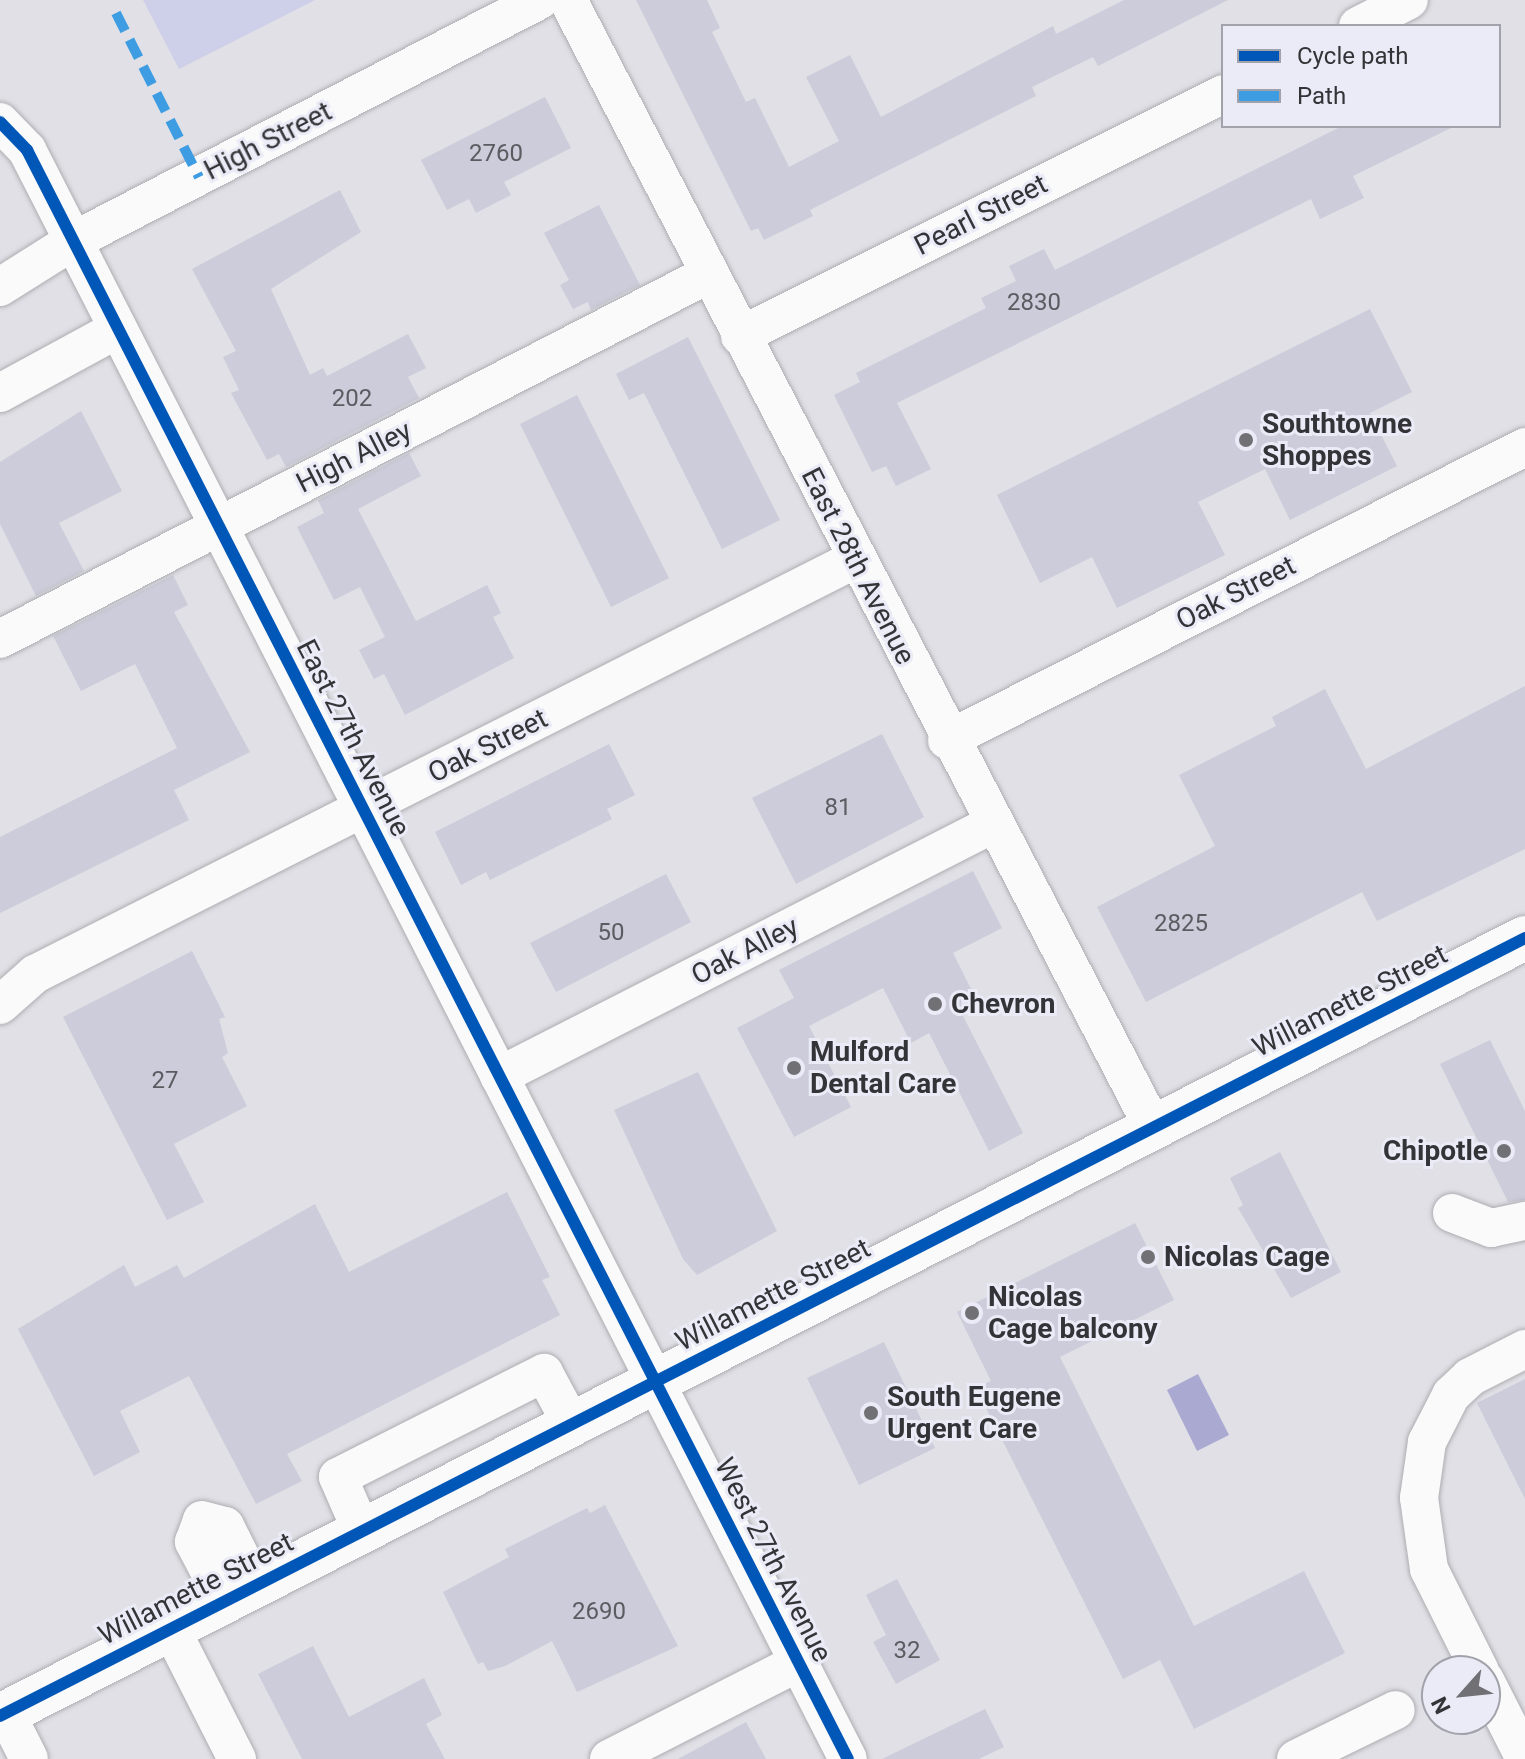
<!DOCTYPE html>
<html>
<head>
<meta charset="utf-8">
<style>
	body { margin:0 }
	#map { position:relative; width:1525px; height:1759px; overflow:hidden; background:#e0e0e6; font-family:Roboto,sans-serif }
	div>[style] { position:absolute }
	.green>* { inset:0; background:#cecfe9 }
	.water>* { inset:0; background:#a9a9d2 }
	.building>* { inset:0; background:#ccccda }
	.roads { filter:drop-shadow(0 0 2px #adadb2) drop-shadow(0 0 2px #adadb2) }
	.minor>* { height:38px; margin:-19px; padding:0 19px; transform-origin:19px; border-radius:19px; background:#fafafb }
	.major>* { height:44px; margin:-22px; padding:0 22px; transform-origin:22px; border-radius:22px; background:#fafafb }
	.quiet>* { height:10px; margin-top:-5px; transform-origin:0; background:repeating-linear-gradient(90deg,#3e9de2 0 20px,transparent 0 30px) }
	.cycleway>* { height:12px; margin:-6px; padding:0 6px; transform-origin:6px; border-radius:6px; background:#0057b8 }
	.dots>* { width:22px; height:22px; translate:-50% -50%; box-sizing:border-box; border:4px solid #eaebf6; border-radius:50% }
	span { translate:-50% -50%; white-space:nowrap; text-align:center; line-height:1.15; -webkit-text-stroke:6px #eaebf6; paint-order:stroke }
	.number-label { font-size:24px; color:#5b5b61 }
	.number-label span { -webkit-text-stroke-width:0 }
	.street-label { font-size:28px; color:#343438 }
	.poi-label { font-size:28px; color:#343438; font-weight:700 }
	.left { translate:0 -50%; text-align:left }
	.right { translate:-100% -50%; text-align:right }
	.legend { position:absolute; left:1221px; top:24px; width:280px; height:104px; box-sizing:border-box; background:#eaebf6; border:2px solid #a1a2aa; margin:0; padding:10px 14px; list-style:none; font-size:24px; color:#343438 }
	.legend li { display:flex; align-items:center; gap:16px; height:40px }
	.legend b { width:40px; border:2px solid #a1a2aa }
	.north { position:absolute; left:1421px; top:1655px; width:80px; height:80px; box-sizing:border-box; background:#eaebf6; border:2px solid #a1a2aa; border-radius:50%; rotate:243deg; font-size:22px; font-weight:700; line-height:32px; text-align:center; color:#343438 }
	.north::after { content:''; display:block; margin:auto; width:28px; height:36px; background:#707075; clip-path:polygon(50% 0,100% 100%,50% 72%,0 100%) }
</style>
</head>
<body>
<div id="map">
	<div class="green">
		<i style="clip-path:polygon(143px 0,315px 0,179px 69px)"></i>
	</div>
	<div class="water">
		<i style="clip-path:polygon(1198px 1374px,1229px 1435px,1197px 1451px,1167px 1390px)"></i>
	</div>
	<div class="building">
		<i style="clip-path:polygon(636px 0,707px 0,720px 28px,712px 32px,746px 102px,755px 98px,789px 167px,839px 141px,806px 77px,850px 55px,881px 117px,1053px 26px,1056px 34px,1124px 0,1228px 0,1098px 66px,1093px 57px,1032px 87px,1036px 96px,810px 210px,813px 216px,764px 240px,758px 228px,751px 231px)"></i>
		<i style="clip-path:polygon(545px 97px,571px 148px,504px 182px,511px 195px,476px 213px,469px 199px,447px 210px,421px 160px)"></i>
		<i style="clip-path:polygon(1342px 126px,1455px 126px,1353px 176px,1364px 198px,1320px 219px,1311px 199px,897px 403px,931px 469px,896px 486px,886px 466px,872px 472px,834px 395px,860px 382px,856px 373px,986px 308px,981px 298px,1016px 281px,1009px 266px,1044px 249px,1055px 270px)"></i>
		<i style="clip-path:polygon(340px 190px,361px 232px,271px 289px,310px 375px,323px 368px,327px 376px,408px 334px,426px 368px,408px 377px,419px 398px,286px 467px,279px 454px,267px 460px,231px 393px,239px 390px,223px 357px,236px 351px,192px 269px)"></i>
		<i style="clip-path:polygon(599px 205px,640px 285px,591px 310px,588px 302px,573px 309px,560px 285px,569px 280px,544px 233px)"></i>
		<i style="clip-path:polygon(1370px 309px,1412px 392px,1370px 413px,1397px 466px,1290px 520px,1265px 469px,1198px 502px,1225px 555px,1117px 608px,1092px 557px,1040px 583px,997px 495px)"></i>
		<i style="clip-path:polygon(688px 337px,780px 520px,722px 549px,644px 393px,629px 400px,616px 374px)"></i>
		<i style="clip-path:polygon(577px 395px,669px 578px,611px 607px,520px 424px)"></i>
		<i style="clip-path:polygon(81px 411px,122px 491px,59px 523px,84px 571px,36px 596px,0 524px,0 462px)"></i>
		<i style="clip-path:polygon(409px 453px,421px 476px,358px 509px,416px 621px,487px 585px,501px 613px,493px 617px,514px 658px,405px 715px,384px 674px,374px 679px,359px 650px,385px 637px,360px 587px,334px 600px,297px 527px,324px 513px,318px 500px)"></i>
		<i style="clip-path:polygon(173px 575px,188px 605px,174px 612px,250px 752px,174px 790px,189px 820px,0 913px,0 837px,177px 748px,135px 664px,81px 691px,53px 636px)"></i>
		<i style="clip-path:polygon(1525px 686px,1525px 849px,1377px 921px,1362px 892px,1146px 1002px,1097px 907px,1215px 846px,1179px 775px,1276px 726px,1272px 717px,1325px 689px,1366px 769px)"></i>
		<i style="clip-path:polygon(882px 734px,924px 817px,796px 884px,752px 798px)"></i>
		<i style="clip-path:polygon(609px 744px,635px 795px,607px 809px,612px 819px,490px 880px,486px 872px,461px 885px,435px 832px)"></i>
		<i style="clip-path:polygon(973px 871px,1002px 928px,953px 953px,980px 1007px,963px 1016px,1023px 1133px,989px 1151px,929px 1033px,911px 1043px,883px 988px,809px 1026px,851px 1107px,794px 1137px,737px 1028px,794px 998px,779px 970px)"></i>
		<i style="clip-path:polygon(666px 874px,691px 922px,556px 992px,530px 943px)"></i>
		<i style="clip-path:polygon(192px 951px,225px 1017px,219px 1019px,228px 1053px,222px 1057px,247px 1106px,174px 1144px,204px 1202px,167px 1220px,63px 1017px)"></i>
		<i style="clip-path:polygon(1490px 1040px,1525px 1111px,1525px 1200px,1508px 1202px,1440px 1064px)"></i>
		<i style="clip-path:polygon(698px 1072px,777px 1231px,697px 1275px,683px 1259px,614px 1110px)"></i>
		<i style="clip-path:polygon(1280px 1152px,1341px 1272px,1291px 1298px,1238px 1208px,1243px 1205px,1230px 1178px)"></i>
		<i style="clip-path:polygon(507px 1192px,550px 1277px,542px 1280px,560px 1315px,287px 1454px,302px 1481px,256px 1504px,189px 1376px,120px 1411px,140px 1452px,94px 1476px,18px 1329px,124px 1265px,135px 1287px,177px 1265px,184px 1278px,315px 1204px,349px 1272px)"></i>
		<i style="clip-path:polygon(1135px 1223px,1174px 1300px,1060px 1357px,1194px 1626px,1304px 1571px,1345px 1653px,1194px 1729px,1160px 1660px,1123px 1679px,976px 1388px,991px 1381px,957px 1312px)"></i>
		<i style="clip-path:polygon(884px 1342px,935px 1448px,859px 1485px,807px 1378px)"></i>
		<i style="clip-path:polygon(1525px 1379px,1525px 1499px,1477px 1403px)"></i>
		<i style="clip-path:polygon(605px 1505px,678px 1646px,577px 1692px,552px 1641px,505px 1666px,488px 1671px,483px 1662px,478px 1664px,443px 1592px,509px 1557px,505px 1549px,587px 1508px,590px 1513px)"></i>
		<i style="clip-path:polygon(897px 1579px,940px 1660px,896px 1684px,873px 1642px,886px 1635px,866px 1595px)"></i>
		<i style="clip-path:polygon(313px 1646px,349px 1717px,424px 1678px,442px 1715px,426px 1724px,445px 1759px,302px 1759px,258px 1674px)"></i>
		<i style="clip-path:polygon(985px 1709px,1004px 1747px,979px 1759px,882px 1759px)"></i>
		<i style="clip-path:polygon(746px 1722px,766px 1759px,678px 1759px)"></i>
	</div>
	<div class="roads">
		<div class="minor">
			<i style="left:568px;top:0;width:1272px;rotate:62.57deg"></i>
			<i style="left:1358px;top:26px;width:57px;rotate:-27deg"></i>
			<i style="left:0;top:122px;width:39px;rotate:46deg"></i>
			<i style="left:27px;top:150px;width:1806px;rotate:62.97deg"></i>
			<i style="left:0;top:287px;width:86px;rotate:-32.2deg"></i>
			<i style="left:73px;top:241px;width:526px;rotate:-27.3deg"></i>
			<i style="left:740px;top:336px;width:540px;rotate:-26.61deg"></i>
			<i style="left:0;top:393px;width:134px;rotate:-28.5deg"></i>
			<i style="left:0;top:639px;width:795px;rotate:-27.24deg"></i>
			<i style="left:947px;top:740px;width:648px;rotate:-26.88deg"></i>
			<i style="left:0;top:1005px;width:47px;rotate:-41.5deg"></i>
			<i style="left:35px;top:974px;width:918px;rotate:-26.82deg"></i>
			<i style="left:499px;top:1076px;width:552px;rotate:-27.03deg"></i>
			<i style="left:1452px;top:1213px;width:42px;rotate:21deg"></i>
			<i style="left:1491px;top:1228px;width:35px;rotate:-12deg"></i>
			<i style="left:362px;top:1532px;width:60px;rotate:-113.6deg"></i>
			<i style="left:338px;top:1477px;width:231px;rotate:-26.8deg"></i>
			<i style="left:544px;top:1373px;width:59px;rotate:61.7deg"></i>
			<i style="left:225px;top:1601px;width:67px;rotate:-117.7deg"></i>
			<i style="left:194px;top:1542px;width:23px;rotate:-70deg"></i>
			<i style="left:202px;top:1520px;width:24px;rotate:15deg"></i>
			<i style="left:225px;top:1526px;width:67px;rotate:63.4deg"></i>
			<i style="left:171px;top:1629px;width:146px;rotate:63.1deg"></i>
			<i style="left:1480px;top:1671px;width:114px;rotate:-116.6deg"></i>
			<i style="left:1429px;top:1569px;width:72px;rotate:-98deg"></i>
			<i style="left:1419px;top:1498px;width:57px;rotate:-81.9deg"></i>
			<i style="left:1427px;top:1442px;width:53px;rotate:-62.9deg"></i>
			<i style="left:1451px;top:1395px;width:26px;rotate:-43deg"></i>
			<i style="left:1470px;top:1377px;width:62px;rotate:-27deg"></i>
			<i style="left:1485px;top:1680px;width:89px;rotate:63.1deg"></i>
			<i style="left:6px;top:1713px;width:51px;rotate:63.4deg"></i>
			<i style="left:609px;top:1759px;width:213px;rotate:-27deg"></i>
			<i style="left:1296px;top:1759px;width:111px;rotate:-26.1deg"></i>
		</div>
		<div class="major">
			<i style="left:0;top:1716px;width:1712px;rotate:-27.03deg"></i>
		</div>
	</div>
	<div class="quiet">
		<i style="left:116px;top:13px;width:184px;rotate:63.2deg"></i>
	</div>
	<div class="cycleway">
		<i style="left:0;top:122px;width:39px;rotate:46deg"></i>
		<i style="left:27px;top:150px;width:1806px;rotate:62.97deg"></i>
		<i style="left:0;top:1716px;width:1712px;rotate:-27.03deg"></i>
	</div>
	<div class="dots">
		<i style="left:1246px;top:440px;background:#707075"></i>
		<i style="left:935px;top:1004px;background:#707075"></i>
		<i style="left:794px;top:1068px;background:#707075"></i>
		<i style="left:1504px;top:1151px;background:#707075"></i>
		<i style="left:1148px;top:1257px;background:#707075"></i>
		<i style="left:972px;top:1313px;background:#707075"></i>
		<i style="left:871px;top:1413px;background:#707075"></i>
	</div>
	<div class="number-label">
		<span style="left:496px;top:154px">2760</span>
		<span style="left:1034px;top:303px">2830</span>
		<span style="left:352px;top:399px">202</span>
		<span style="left:838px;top:808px">81</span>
		<span style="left:1181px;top:924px">2825</span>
		<span style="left:611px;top:933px">50</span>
		<span style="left:165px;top:1081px">27</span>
		<span style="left:599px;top:1612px">2690</span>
		<span style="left:907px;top:1651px">32</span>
	</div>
	<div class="street-label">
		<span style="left:268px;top:141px;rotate:-27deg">High Street</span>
		<span style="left:981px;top:215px;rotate:-27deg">Pearl Street</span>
		<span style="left:354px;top:457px;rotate:-27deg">High Alley</span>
		<span style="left:858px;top:566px;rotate:63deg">East 28th Avenue</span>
		<span style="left:1236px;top:593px;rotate:-27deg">Oak Street</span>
		<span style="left:353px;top:738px;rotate:63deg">East 27th Avenue</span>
		<span style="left:488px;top:746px;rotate:-27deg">Oak Street</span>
		<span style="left:745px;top:951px;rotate:-27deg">Oak Alley</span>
		<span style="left:1350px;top:1001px;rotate:-27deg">Willamette Street</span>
		<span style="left:773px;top:1295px;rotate:-27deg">Willamette Street</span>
		<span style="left:773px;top:1560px;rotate:63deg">West 27th Avenue</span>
		<span style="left:196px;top:1589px;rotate:-27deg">Willamette Street</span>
	</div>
	<div class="poi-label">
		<span class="left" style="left:1262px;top:440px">Southtowne<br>Shoppes</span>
		<span class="left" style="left:951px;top:1004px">Chevron</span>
		<span class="left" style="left:810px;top:1068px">Mulford<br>Dental Care</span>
		<span class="right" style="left:1488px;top:1151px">Chipotle</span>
		<span class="left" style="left:1164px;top:1257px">Nicolas Cage</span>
		<span class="left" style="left:988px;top:1313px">Nicolas<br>Cage balcony</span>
		<span class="left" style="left:887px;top:1413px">South Eugene<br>Urgent Care</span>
	</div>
	<ul class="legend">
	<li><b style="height:10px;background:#0057b8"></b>Cycle path</li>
	<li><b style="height:10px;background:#3e9de2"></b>Path</li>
	</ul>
	<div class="north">N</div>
</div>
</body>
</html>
